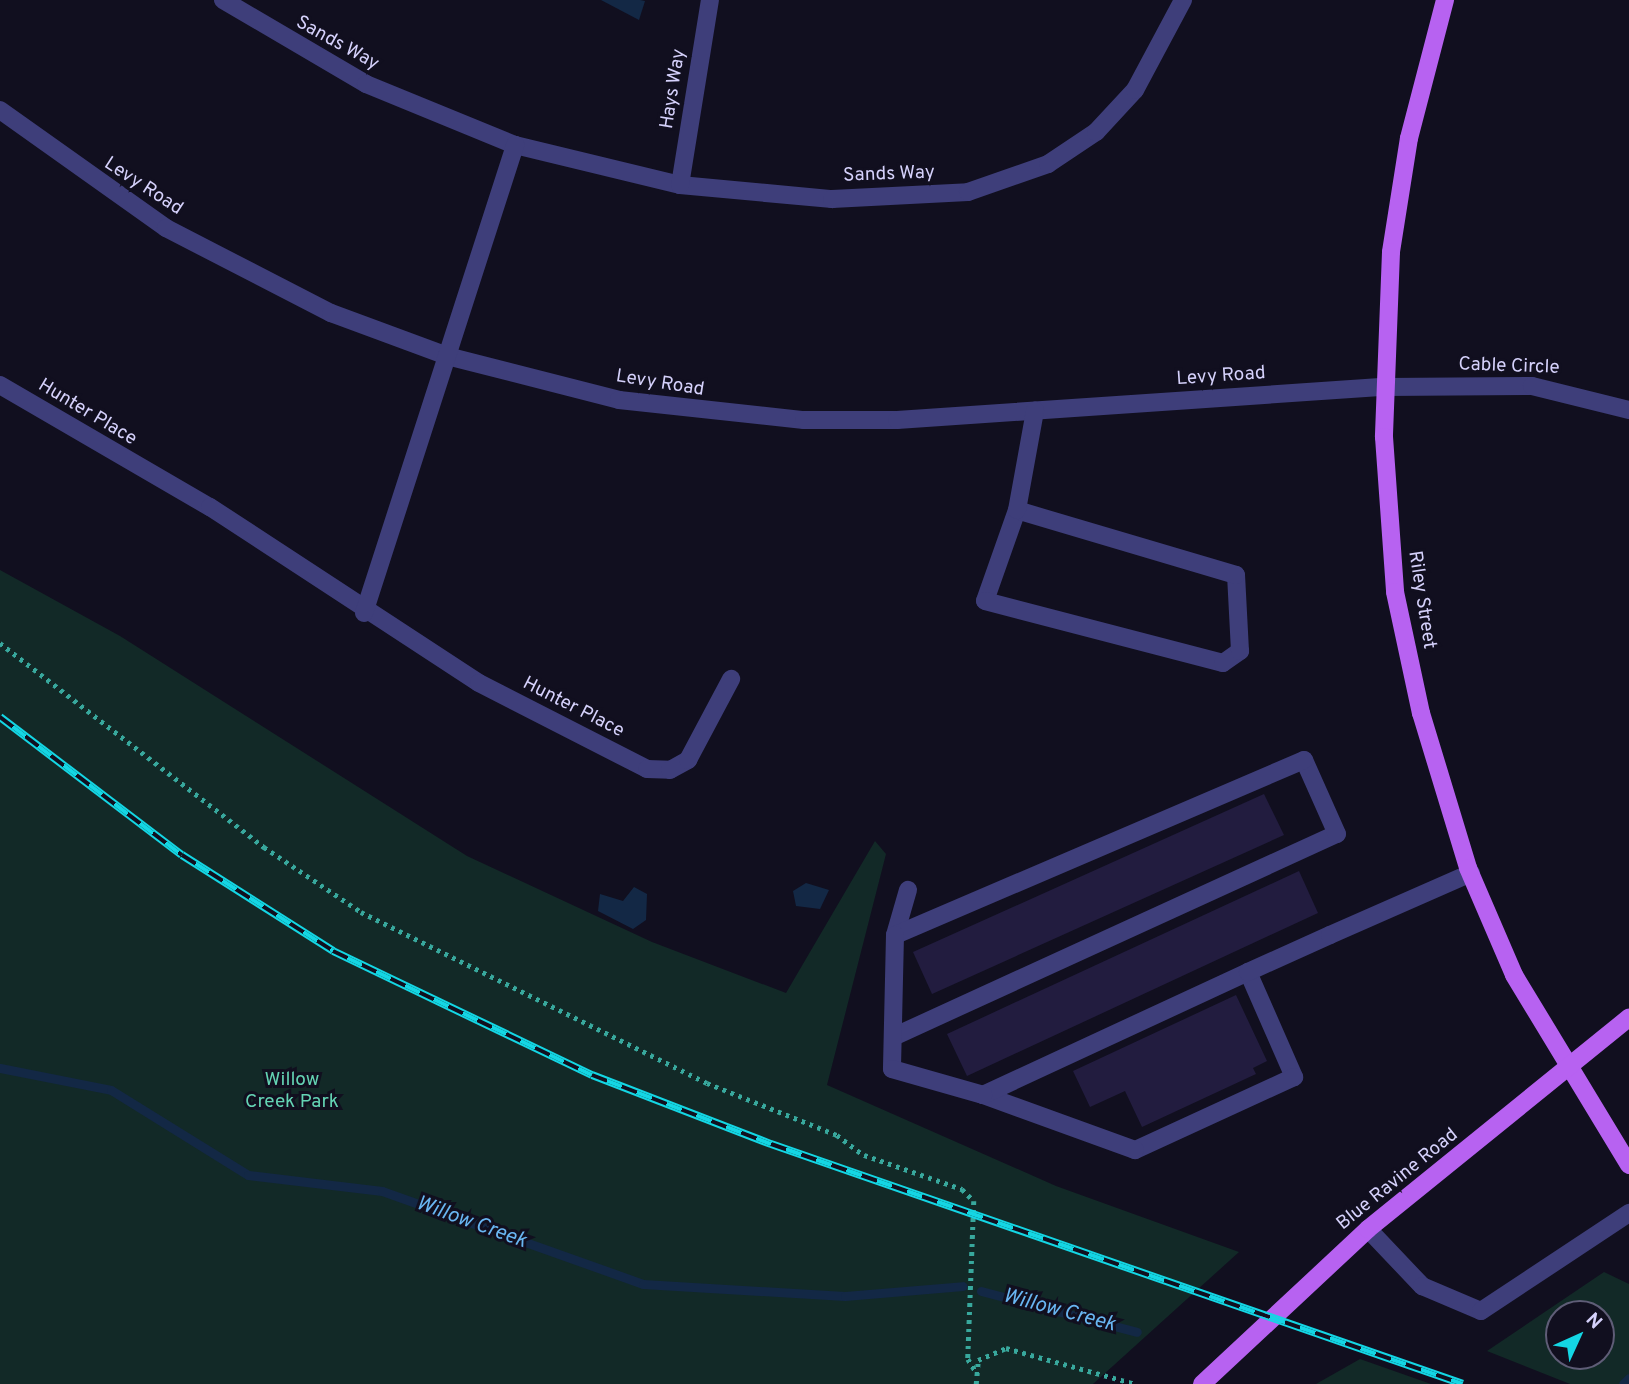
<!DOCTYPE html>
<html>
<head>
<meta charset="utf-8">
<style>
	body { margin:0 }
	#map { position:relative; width:1629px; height:1384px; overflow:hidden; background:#110f1f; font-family:Overpass,sans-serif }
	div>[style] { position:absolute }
	.green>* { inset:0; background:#122927 }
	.water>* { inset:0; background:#132845 }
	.stream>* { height:9px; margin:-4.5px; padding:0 4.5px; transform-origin:4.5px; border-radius:4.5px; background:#132845 }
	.building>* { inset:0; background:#221c3f }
	.path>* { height:4.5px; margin-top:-2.25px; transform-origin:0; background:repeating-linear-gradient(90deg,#38a89d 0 3.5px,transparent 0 8.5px) }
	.minor>* { height:18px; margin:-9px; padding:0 9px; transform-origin:9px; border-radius:9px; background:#3e3e7a }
	.major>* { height:18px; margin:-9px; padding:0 9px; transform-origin:9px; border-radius:9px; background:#b762f1 }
	.rail>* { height:8px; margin-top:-4px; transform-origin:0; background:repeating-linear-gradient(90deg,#110f1f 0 16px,#14d6e4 0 32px); box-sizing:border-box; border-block:2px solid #14d6e4 }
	span { translate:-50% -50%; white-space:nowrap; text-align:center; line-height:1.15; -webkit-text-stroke:6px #110f1f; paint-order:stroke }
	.street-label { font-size:19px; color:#d5d1fb }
	.park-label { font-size:19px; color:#64d4b4 }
	.water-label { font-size:21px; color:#69b6f2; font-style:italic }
	.north { position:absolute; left:1545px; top:1300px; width:70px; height:70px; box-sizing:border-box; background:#110f1f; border:2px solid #5f5d77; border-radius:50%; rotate:45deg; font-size:19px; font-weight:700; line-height:28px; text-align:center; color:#d5d1fb }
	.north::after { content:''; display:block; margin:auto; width:24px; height:32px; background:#14d6e4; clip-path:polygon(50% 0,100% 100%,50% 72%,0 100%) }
</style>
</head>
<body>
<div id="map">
	<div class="green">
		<i style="clip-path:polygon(0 570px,120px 636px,467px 856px,652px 942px,786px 993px,875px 841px,886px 854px,827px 1085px,1056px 1186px,1239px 1252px,1093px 1384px,0 1384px)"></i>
		<i style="clip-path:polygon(evenodd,1604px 1272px,1629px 1284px,1629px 1384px,1570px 1384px,1487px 1351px,1604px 1272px,1559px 1314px,1601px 1314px,1601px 1356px,1559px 1356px,1559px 1314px)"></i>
		<i style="clip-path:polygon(1360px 1359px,1431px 1384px,1316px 1384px)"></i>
	</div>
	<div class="water">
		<i style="clip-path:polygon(601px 0,640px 0,645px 1px,639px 20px)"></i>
		<i style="clip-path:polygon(806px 883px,829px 890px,820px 909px,796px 906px,793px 891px)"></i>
		<i style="clip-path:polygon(634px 887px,647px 894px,646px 920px,633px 929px,598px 911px,600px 894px,623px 901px)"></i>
	</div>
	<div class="stream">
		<i style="left:0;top:1068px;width:113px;rotate:11.2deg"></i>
		<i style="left:111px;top:1090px;width:161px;rotate:31.8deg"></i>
		<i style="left:248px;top:1175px;width:135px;rotate:6.8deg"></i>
		<i style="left:382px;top:1191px;width:277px;rotate:19.6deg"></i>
		<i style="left:643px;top:1284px;width:202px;rotate:3.4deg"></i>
		<i style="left:845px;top:1296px;width:118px;rotate:-4.8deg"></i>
		<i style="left:981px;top:1291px;width:161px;rotate:14.7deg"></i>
		<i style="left:1623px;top:1384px;width:8px;rotate:-45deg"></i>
	</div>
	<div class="building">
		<i style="clip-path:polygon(1264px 794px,1284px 835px,932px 994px,913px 952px)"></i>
		<i style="clip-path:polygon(1299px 871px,1318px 913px,967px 1076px,947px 1034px)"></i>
		<i style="clip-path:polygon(1236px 995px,1267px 1061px,1253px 1068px,1256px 1074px,1142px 1127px,1125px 1091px,1090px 1107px,1073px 1071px)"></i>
	</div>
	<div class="path">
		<i style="left:0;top:643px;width:334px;rotate:37.7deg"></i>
		<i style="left:264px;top:847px;width:117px;rotate:33.8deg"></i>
		<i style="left:361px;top:912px;width:386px;rotate:26.3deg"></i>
		<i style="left:707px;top:1083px;width:140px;rotate:21.8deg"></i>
		<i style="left:837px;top:1135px;width:34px;rotate:37deg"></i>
		<i style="left:864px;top:1155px;width:104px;rotate:19.1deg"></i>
		<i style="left:962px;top:1189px;width:17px;rotate:45deg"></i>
		<i style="left:974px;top:1201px;width:158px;rotate:92.2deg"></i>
		<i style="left:968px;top:1359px;width:13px;rotate:58deg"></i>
		<i style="left:976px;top:1384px;width:24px;rotate:-85deg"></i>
		<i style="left:978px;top:1360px;width:30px;rotate:-23deg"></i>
		<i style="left:1006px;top:1348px;width:135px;rotate:15.5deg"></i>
	</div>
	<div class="minor">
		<i style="left:223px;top:0;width:166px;rotate:30.4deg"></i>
		<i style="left:366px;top:84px;width:161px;rotate:22.3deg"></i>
		<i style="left:515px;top:145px;width:170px;rotate:13.6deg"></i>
		<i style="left:680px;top:185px;width:153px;rotate:5.3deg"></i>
		<i style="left:832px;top:199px;width:136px;rotate:-2.9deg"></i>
		<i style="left:968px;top:192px;width:85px;rotate:-19.3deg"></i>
		<i style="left:1048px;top:164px;width:58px;rotate:-33.7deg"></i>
		<i style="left:1096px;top:132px;width:57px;rotate:-47.1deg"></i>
		<i style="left:1135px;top:90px;width:102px;rotate:-61.9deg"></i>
		<i style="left:0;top:110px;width:204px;rotate:35.4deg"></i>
		<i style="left:166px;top:228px;width:186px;rotate:27.3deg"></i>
		<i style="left:331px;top:313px;width:124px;rotate:20.3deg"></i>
		<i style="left:447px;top:356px;width:178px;rotate:14.3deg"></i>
		<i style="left:619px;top:400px;width:186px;rotate:6.2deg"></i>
		<i style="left:804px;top:420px;width:93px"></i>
		<i style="left:897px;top:420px;width:488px;rotate:-3.9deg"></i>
		<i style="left:1384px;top:387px;width:148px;rotate:-0.4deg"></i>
		<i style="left:1532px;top:386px;width:100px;rotate:13.9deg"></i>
		<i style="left:680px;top:185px;width:187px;rotate:-80.8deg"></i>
		<i style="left:0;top:385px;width:243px;rotate:30.2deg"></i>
		<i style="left:210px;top:507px;width:321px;rotate:33.2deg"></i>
		<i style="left:479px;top:683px;width:189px;rotate:27.1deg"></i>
		<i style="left:647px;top:769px;width:23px;rotate:2deg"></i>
		<i style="left:670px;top:770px;width:21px;rotate:-29deg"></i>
		<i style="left:688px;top:760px;width:92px;rotate:-62deg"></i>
		<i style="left:1017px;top:510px;width:96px;rotate:109.4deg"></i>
		<i style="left:985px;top:601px;width:246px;rotate:14.6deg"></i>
		<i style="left:1223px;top:663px;width:21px;rotate:-35deg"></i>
		<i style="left:1240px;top:651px;width:76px;rotate:-93deg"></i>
		<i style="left:1236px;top:575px;width:228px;rotate:-163.5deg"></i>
		<i style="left:1017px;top:510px;width:101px;rotate:-79.7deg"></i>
		<i style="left:364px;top:613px;width:492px;rotate:-72.1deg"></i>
		<i style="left:895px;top:935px;width:47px;rotate:-73.9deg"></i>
		<i style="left:1248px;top:972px;width:115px;rotate:66.3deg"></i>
		<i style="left:1294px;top:1077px;width:175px;rotate:155.3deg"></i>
		<i style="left:1135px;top:1150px;width:162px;rotate:-160.1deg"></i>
		<i style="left:983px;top:1095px;width:292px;rotate:-24.9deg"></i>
		<i style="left:1248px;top:972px;width:90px;rotate:-24.3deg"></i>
		<i style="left:1330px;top:935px;width:154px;rotate:-23.7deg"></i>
		<i style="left:893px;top:1037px;width:488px;rotate:-24.6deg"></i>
		<i style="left:1337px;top:834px;width:81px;rotate:-114deg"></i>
		<i style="left:1304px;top:760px;width:445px;rotate:156.8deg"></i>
		<i style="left:895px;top:935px;width:134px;rotate:91.3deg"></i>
		<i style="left:892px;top:1069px;width:95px;rotate:15.9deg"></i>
		<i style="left:1368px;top:1229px;width:79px;rotate:46.5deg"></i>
		<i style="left:1422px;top:1286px;width:64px;rotate:23deg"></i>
		<i style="left:1481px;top:1311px;width:178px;rotate:-33.5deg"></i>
	</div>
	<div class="major">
		<i style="left:1445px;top:0;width:143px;rotate:104.6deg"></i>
		<i style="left:1409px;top:138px;width:115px;rotate:99deg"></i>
		<i style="left:1391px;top:252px;width:185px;rotate:92.2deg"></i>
		<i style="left:1384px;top:437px;width:155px;rotate:85.9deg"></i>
		<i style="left:1395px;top:592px;width:124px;rotate:77.9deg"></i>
		<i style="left:1421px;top:713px;width:162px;rotate:73.1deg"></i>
		<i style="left:1468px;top:868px;width:116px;rotate:66.7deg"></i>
		<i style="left:1514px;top:975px;width:222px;rotate:58.8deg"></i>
		<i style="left:1202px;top:1384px;width:227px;rotate:-43deg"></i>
		<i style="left:1368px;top:1229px;width:336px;rotate:-39deg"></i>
	</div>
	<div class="rail">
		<i style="left:0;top:717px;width:228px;rotate:37.2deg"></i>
		<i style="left:182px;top:855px;width:179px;rotate:32.4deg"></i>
		<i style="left:333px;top:951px;width:287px;rotate:25.6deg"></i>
		<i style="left:592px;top:1075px;width:192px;rotate:21.1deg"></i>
		<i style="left:771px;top:1144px;width:732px;rotate:19.13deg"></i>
	</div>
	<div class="street-label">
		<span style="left:337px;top:44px;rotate:29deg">Sands Way</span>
		<span style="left:674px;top:89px;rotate:-81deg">Hays Way</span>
		<span style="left:889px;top:175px;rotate:-2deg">Sands Way</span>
		<span style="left:143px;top:187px;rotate:33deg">Levy Road</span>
		<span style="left:1509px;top:367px;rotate:2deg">Cable Circle</span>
		<span style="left:1221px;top:377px;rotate:-4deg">Levy Road</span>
		<span style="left:660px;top:384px;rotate:9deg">Levy Road</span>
		<span style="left:87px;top:413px;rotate:31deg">Hunter Place</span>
		<span style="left:1421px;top:600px;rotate:81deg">Riley Street</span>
		<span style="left:573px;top:708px;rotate:27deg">Hunter Place</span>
		<span style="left:1398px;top:1180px;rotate:-39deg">Blue Ravine Road</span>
	</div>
	<div class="park-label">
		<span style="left:292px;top:1092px">Willow<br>Creek Park</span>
	</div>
	<div class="water-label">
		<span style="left:471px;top:1223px;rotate:20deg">Willow Creek</span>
		<span style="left:1059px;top:1311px;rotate:15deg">Willow Creek</span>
	</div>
	<div class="north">N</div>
</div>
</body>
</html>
